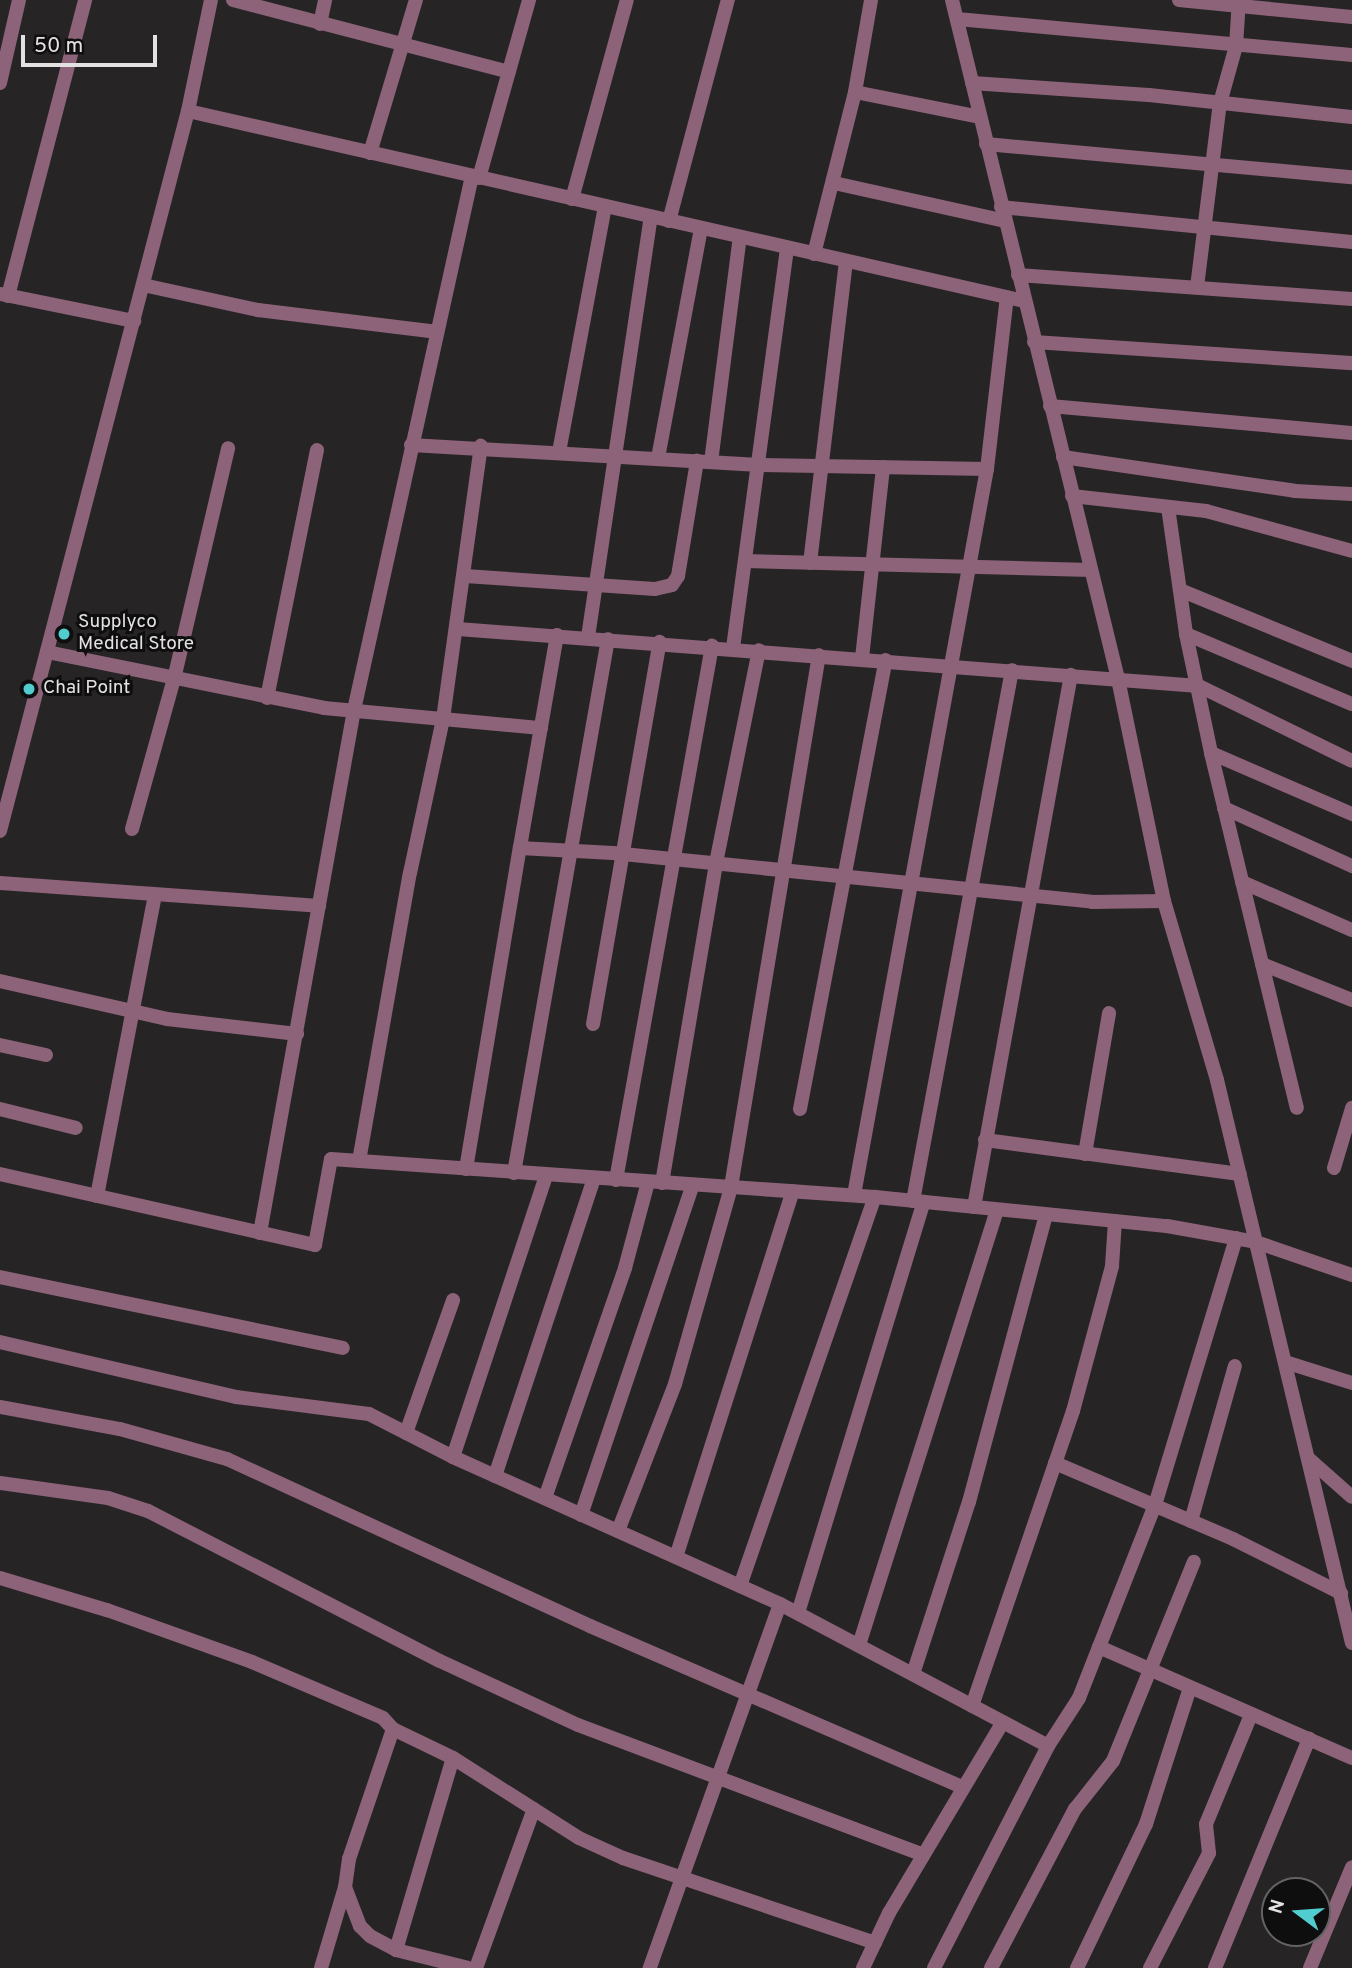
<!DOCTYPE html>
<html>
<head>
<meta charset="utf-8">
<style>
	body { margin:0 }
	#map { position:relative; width:1352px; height:1968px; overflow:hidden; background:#272426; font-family:Overpass,sans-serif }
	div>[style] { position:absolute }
	.minor>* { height:14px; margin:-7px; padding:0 7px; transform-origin:7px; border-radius:7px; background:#8c6378 }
	.tertiary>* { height:14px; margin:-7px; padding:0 7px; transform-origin:7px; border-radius:7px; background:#8c6378 }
	.dots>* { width:19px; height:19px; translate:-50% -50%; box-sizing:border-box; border:4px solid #0f0e0e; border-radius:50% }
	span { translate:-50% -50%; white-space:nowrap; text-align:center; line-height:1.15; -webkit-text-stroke:6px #0f0e0e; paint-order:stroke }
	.poi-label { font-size:19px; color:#e4e1e2 }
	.left { translate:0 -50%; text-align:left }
	.north { position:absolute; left:1261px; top:1877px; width:70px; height:70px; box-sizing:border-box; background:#0f0e0e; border:2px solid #646263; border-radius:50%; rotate:286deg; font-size:19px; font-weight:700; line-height:28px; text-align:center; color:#e4e1e2 }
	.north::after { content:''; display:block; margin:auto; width:24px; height:32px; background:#52cdcf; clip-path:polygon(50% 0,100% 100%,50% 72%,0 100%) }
	.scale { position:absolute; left:21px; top:35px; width:136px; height:32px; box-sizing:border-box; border:4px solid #e4e1e2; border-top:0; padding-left:9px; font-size:21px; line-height:24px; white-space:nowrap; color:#e4e1e2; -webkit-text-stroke:5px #0f0e0e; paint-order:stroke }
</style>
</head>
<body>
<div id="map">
	<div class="minor">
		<i style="left:233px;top:0;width:285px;rotate:14.6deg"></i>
		<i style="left:1179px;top:0;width:174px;rotate:5.6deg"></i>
		<i style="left:957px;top:19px;width:397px;rotate:5.2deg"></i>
		<i style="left:320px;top:24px;width:25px;rotate:-78deg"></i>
		<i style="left:0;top:83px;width:85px;rotate:-77.1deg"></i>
		<i style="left:972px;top:83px;width:177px;rotate:3.9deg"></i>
		<i style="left:1149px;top:95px;width:204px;rotate:6.2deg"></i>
		<i style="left:855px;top:92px;width:127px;rotate:11.3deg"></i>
		<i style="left:188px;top:111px;width:113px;rotate:-78.3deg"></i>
		<i style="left:986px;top:144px;width:367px;rotate:5.2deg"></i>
		<i style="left:370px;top:153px;width:160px;rotate:-73.3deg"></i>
		<i style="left:479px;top:178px;width:185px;rotate:-74.3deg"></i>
		<i style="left:834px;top:183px;width:175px;rotate:12.5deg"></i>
		<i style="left:572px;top:199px;width:206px;rotate:-74.6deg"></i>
		<i style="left:1001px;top:207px;width:353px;rotate:5.7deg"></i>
		<i style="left:669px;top:221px;width:229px;rotate:-75.1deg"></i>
		<i style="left:814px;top:254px;width:167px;rotate:-75.8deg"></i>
		<i style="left:855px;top:92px;width:93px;rotate:-80.1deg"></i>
		<i style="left:1018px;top:275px;width:335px;rotate:4.1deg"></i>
		<i style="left:143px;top:285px;width:118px;rotate:12.3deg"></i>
		<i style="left:258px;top:310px;width:179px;rotate:7deg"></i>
		<i style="left:1197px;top:287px;width:185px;rotate:-82.9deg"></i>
		<i style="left:1220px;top:103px;width:59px;rotate:-74.3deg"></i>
		<i style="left:1236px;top:46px;width:46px;rotate:-86.3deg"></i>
		<i style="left:1px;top:294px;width:136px;rotate:11.5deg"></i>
		<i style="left:8px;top:296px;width:306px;rotate:-75.4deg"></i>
		<i style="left:1034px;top:342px;width:319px;rotate:3.8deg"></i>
		<i style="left:1050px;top:406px;width:303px;rotate:5.1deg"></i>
		<i style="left:411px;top:445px;width:349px;rotate:3.3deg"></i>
		<i style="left:759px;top:465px;width:228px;rotate:1deg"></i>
		<i style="left:559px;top:452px;width:250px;rotate:-79.4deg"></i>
		<i style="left:1063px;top:457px;width:234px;rotate:8.3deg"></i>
		<i style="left:1295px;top:491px;width:57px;rotate:3deg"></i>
		<i style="left:658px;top:458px;width:234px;rotate:-79.4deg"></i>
		<i style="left:711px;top:462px;width:227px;rotate:-82.7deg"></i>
		<i style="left:1072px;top:496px;width:135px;rotate:6.4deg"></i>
		<i style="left:1206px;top:511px;width:151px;rotate:15.3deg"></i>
		<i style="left:1168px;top:507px;width:128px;rotate:81.9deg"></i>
		<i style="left:1186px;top:634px;width:122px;rotate:78.1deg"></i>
		<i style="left:1211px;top:753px;width:365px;rotate:76.4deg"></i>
		<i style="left:746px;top:561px;width:345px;rotate:1.5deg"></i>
		<i style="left:810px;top:563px;width:304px;rotate:-83.2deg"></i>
		<i style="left:465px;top:576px;width:190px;rotate:3.9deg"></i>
		<i style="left:655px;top:589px;width:17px;rotate:-13deg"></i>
		<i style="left:672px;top:585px;width:11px;rotate:-56deg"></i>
		<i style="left:678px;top:576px;width:117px;rotate:-80.6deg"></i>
		<i style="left:1180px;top:590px;width:186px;rotate:22.4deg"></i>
		<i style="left:458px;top:629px;width:743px;rotate:4.4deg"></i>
		<i style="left:1199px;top:686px;width:170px;rotate:26.1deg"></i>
		<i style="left:1186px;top:634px;width:180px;rotate:22.9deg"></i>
		<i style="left:557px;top:635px;width:216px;rotate:99.9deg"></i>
		<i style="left:520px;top:848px;width:93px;rotate:3.1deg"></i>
		<i style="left:613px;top:853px;width:481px;rotate:5.8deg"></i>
		<i style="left:1092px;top:902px;width:72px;rotate:-0.8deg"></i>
		<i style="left:588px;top:637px;width:425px;rotate:-81.5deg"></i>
		<i style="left:733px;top:648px;width:404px;rotate:-82.3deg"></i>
		<i style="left:47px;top:652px;width:283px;rotate:11.4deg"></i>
		<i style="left:324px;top:708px;width:218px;rotate:5.3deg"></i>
		<i style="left:862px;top:658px;width:192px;rotate:-83.7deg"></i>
		<i style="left:267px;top:698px;width:253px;rotate:-78.6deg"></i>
		<i style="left:1211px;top:753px;width:154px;rotate:23.4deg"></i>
		<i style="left:1224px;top:808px;width:141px;rotate:24.4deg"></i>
		<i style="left:132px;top:829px;width:156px;rotate:-74.4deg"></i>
		<i style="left:174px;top:679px;width:237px;rotate:-76.8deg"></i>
		<i style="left:0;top:831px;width:744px;rotate:-75.37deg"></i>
		<i style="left:188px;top:111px;width:857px;rotate:12.8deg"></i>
		<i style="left:1242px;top:882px;width:120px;rotate:23.6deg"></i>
		<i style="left:0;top:883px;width:320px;rotate:4.1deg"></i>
		<i style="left:1262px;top:964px;width:97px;rotate:21.8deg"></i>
		<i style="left:0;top:981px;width:171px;rotate:12.8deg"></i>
		<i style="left:167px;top:1019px;width:131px;rotate:6.6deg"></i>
		<i style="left:593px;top:1024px;width:388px;rotate:-80.1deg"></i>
		<i style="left:0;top:1045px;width:47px;rotate:12.3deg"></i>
		<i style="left:0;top:1109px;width:78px;rotate:14deg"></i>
		<i style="left:800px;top:1109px;width:457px;rotate:-79.2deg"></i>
		<i style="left:985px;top:1140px;width:257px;rotate:7.6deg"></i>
		<i style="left:1085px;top:1154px;width:143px;rotate:-80.3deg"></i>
		<i style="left:359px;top:1161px;width:292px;rotate:-80deg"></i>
		<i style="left:410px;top:873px;width:157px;rotate:-77.9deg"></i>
		<i style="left:443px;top:719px;width:276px;rotate:-82.1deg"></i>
		<i style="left:1334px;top:1168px;width:63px;rotate:-73.3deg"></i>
		<i style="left:466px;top:1169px;width:326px;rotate:-80.5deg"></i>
		<i style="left:514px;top:1173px;width:542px;rotate:-80.02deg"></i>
		<i style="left:0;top:1174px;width:323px;rotate:12.7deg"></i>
		<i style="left:315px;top:1245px;width:87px;rotate:-79.5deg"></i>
		<i style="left:331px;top:1159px;width:545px;rotate:4deg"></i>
		<i style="left:875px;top:1197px;width:293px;rotate:5.7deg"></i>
		<i style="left:1167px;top:1226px;width:90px;rotate:10.2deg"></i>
		<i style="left:1256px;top:1242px;width:102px;rotate:19deg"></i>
		<i style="left:616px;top:1180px;width:543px;rotate:-79.81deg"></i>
		<i style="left:662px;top:1183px;width:325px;rotate:-80.4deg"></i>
		<i style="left:716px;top:863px;width:217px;rotate:-78.6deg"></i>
		<i style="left:854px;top:1195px;width:738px;rotate:-79.62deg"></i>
		<i style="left:987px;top:469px;width:173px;rotate:-83.4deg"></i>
		<i style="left:97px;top:1196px;width:306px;rotate:-79.1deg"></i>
		<i style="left:913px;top:1201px;width:540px;rotate:-79.44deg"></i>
		<i style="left:974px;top:1207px;width:541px;rotate:-79.67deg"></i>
		<i style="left:260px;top:1233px;width:531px;rotate:-79.81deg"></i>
		<i style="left:354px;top:710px;width:547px;rotate:-77.54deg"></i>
		<i style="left:0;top:1277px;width:350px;rotate:11.7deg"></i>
		<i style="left:0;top:1342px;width:242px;rotate:13.1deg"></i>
		<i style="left:236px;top:1397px;width:134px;rotate:7.3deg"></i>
		<i style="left:369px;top:1414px;width:94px;rotate:27.1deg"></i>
		<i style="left:453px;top:1457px;width:359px;rotate:24.2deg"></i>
		<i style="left:780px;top:1604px;width:387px;rotate:109.7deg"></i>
		<i style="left:1285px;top:1362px;width:70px;rotate:17.4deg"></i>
		<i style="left:0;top:1407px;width:122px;rotate:10.4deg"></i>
		<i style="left:120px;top:1429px;width:111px;rotate:15.7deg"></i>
		<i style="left:227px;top:1459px;width:400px;rotate:24.7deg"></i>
		<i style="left:590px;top:1626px;width:405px;rotate:23.4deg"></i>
		<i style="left:406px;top:1433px;width:141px;rotate:-70.5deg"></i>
		<i style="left:453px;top:1457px;width:297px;rotate:-71.7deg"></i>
		<i style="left:1309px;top:1459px;width:57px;rotate:41.5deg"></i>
		<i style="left:1055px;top:1463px;width:194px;rotate:23.1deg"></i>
		<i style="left:1233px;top:1539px;width:121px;rotate:26.6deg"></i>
		<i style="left:495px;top:1476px;width:314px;rotate:-71.6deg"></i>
		<i style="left:0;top:1483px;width:109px;rotate:7.9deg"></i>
		<i style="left:108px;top:1498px;width:42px;rotate:18deg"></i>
		<i style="left:148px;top:1511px;width:328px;rotate:27.2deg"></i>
		<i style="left:440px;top:1661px;width:152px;rotate:24.9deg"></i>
		<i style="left:578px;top:1725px;width:369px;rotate:20.6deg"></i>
		<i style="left:545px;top:1498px;width:244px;rotate:-70.8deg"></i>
		<i style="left:625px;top:1268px;width:89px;rotate:-75deg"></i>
		<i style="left:581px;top:1515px;width:348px;rotate:-71.3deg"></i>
		<i style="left:1191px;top:1521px;width:161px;rotate:-74.2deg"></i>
		<i style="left:618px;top:1531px;width:158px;rotate:-68.8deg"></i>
		<i style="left:675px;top:1384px;width:205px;rotate:-74.1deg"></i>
		<i style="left:731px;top:1187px;width:539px;rotate:-80.61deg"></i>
		<i style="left:676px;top:1557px;width:384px;rotate:-72.3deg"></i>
		<i style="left:0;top:1578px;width:112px;rotate:16.7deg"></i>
		<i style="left:107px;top:1610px;width:154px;rotate:19.7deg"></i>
		<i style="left:252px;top:1662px;width:142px;rotate:23.1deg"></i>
		<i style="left:383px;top:1718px;width:15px;rotate:48deg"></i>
		<i style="left:393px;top:1729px;width:67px;rotate:25.8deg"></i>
		<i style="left:453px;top:1758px;width:149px;rotate:32.4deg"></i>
		<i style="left:579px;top:1838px;width:48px;rotate:24.4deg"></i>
		<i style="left:623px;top:1858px;width:266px;rotate:18.6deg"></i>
		<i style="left:740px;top:1586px;width:412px;rotate:-70.9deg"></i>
		<i style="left:780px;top:1604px;width:303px;rotate:27.9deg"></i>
		<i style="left:1048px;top:1746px;width:57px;rotate:-57.1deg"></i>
		<i style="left:1079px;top:1698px;width:55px;rotate:-68.6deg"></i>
		<i style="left:1099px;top:1647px;width:276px;rotate:23.7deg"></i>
		<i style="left:798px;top:1613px;width:430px;rotate:-73deg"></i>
		<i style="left:859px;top:1645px;width:456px;rotate:-72.4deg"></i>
		<i style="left:1099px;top:1647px;width:153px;rotate:-68.5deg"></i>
		<i style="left:1155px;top:1505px;width:279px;rotate:-73.1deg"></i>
		<i style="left:913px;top:1674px;width:181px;rotate:-72deg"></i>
		<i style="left:969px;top:1502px;width:297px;rotate:-75deg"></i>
		<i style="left:972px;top:1706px;width:312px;rotate:-71.1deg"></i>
		<i style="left:1073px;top:1411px;width:150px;rotate:-74.9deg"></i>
		<i style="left:1112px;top:1266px;width:45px;rotate:-86.2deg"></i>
		<i style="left:393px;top:1729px;width:137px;rotate:108.7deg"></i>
		<i style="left:349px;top:1859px;width:28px;rotate:98deg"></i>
		<i style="left:345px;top:1887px;width:42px;rotate:69deg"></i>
		<i style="left:360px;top:1926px;width:14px;rotate:45deg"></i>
		<i style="left:370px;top:1936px;width:30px;rotate:28deg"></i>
		<i style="left:396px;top:1950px;width:74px;rotate:14deg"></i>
		<i style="left:396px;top:1950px;width:200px;rotate:-73.5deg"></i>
		<i style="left:321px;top:1968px;width:84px;rotate:-73.5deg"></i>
		<i style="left:476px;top:1968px;width:169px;rotate:-70deg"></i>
		<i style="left:863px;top:1968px;width:61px;rotate:-64.7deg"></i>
		<i style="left:889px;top:1913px;width:222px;rotate:-59.2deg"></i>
		<i style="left:934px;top:1968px;width:250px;rotate:-62.8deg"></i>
		<i style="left:991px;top:1968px;width:180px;rotate:-62.2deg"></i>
		<i style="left:1075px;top:1809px;width:61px;rotate:-51.6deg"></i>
		<i style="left:1113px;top:1761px;width:215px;rotate:-67.9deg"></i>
		<i style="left:1077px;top:1968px;width:160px;rotate:-64.4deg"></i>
		<i style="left:1146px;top:1824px;width:143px;rotate:-72.1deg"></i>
		<i style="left:1150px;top:1968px;width:129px;rotate:-62.8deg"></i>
		<i style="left:1209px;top:1853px;width:29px;rotate:-96deg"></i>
		<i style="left:1206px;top:1824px;width:118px;rotate:-67.6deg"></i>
		<i style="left:1215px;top:1968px;width:248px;rotate:-67.7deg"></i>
		<i style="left:1310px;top:1968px;width:109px;rotate:-67.4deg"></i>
	</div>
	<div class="tertiary">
		<i style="left:952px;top:0;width:699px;rotate:76.26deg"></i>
		<i style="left:1118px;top:679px;width:227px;rotate:78.3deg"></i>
		<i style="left:1164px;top:901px;width:187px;rotate:73.5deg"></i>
		<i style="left:1217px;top:1080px;width:579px;rotate:76.52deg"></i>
	</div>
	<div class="dots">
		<i style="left:64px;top:634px;background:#52cdcf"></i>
		<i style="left:29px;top:689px;background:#52cdcf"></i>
	</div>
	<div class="poi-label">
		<span class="left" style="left:78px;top:634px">Supplyco<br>Medical Store</span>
		<span class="left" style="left:43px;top:689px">Chai Point</span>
	</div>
	<div class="north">N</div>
	<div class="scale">50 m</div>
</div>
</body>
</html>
